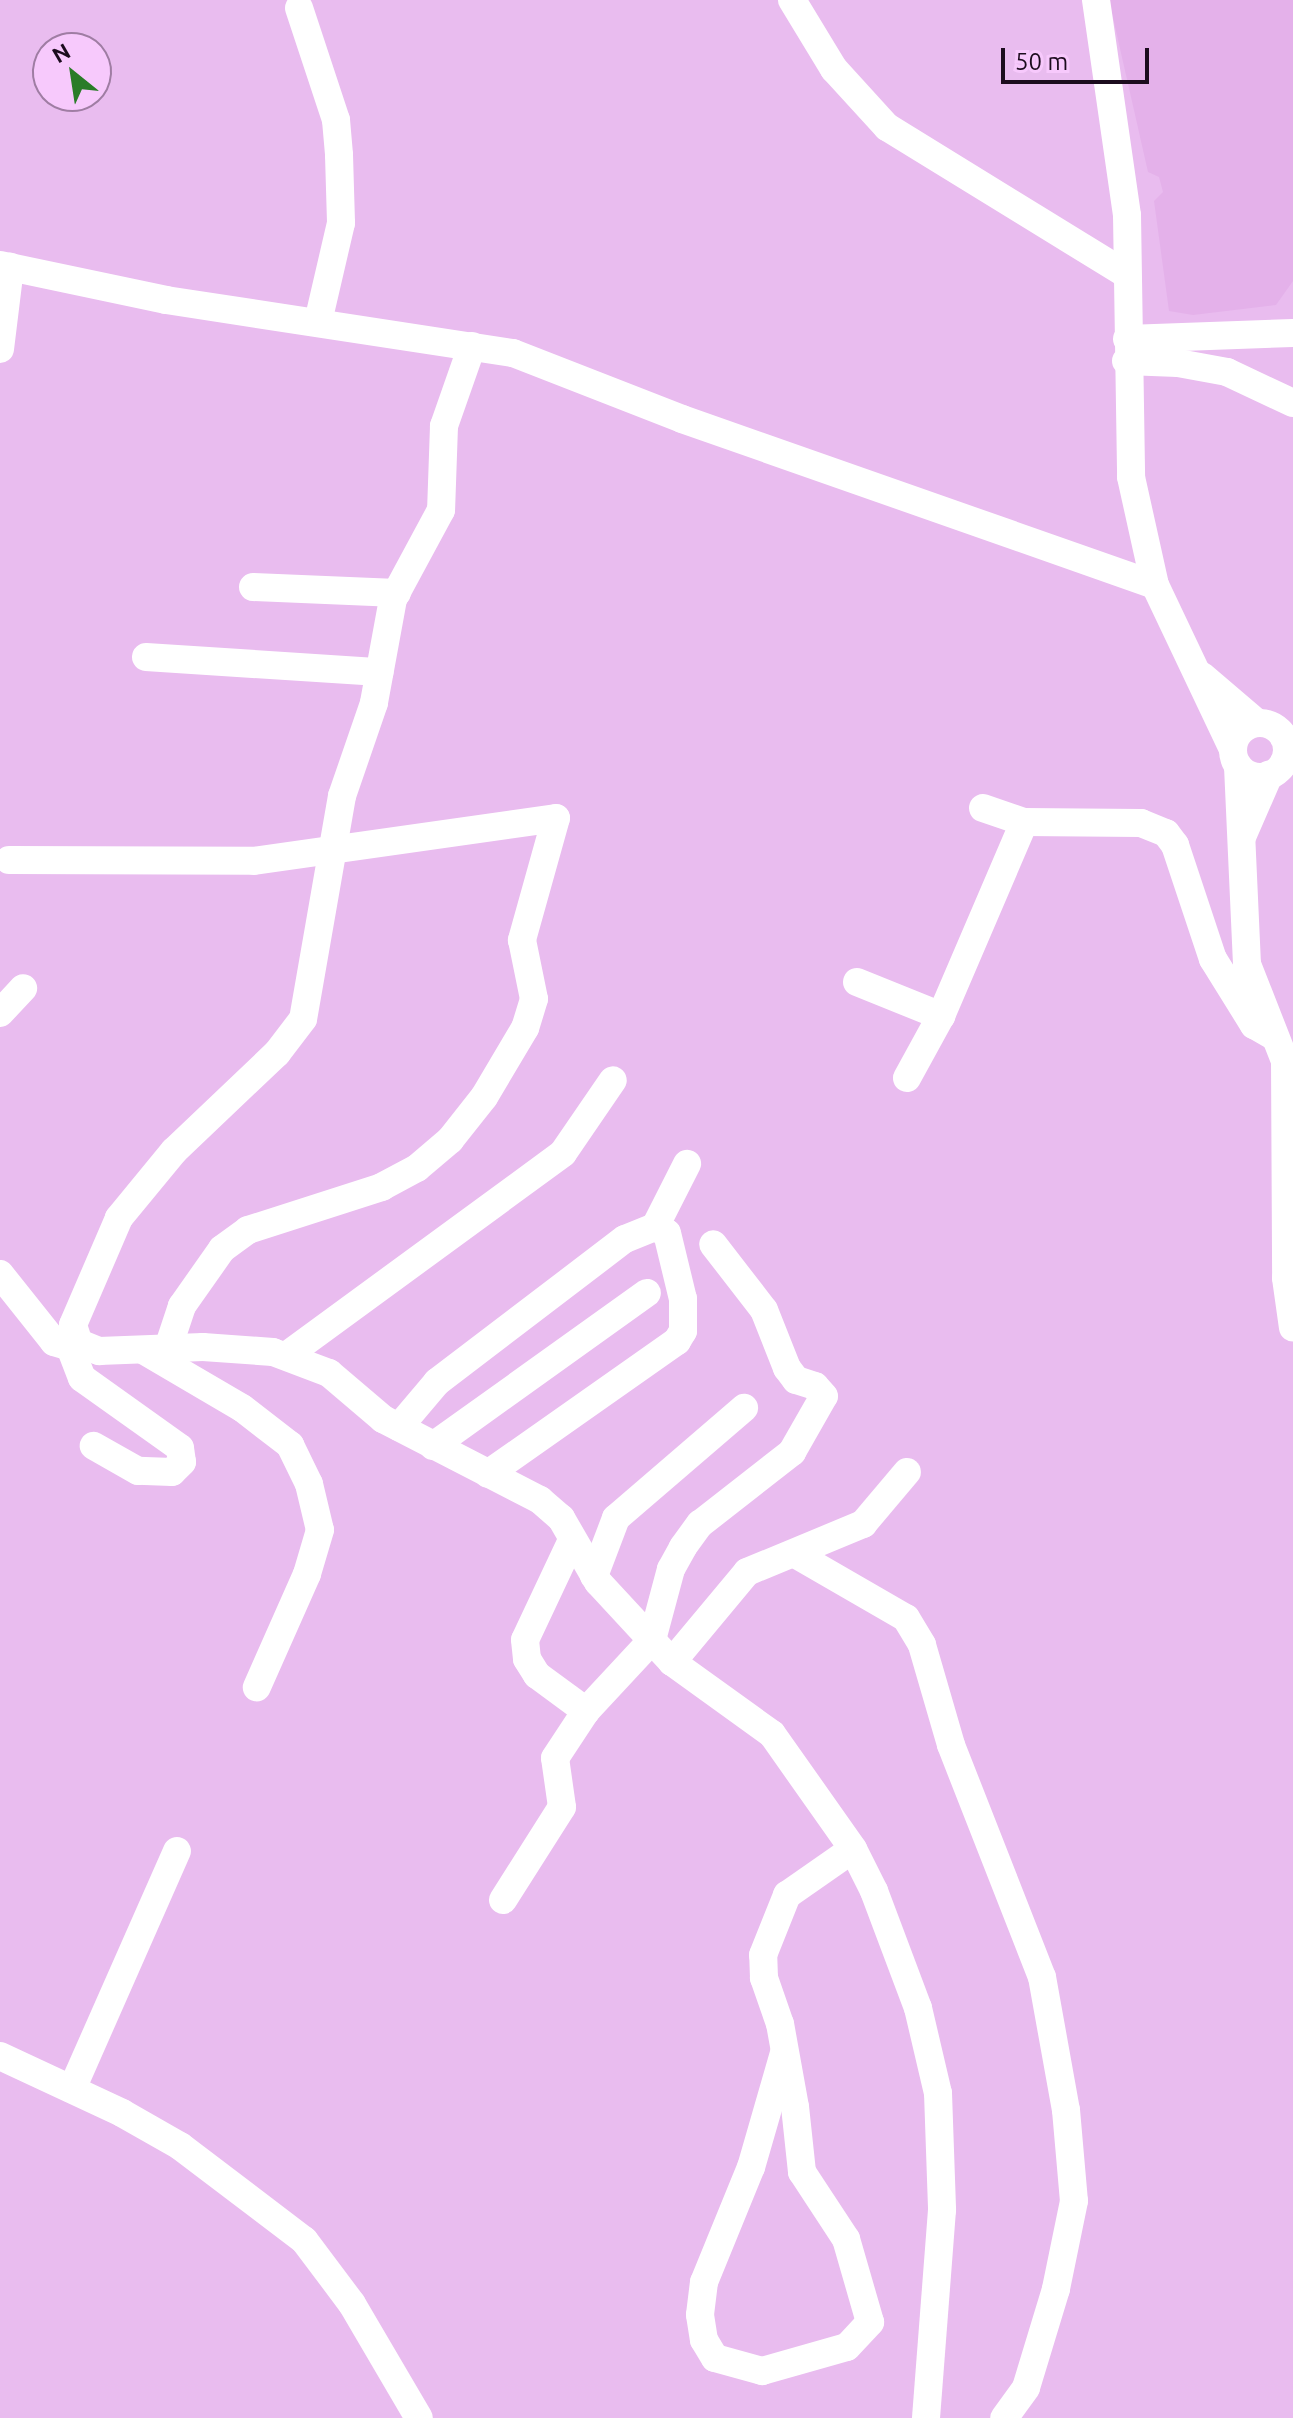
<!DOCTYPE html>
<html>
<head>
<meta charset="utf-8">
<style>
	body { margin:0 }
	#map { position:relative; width:1293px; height:2418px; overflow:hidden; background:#e9bcef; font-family:Ubuntu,sans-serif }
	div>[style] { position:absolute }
	.built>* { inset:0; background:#e4b1ea }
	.minor>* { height:28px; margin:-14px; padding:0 14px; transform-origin:14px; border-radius:14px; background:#fff }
	.minor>.ring { margin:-14px; padding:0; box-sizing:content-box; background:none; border:28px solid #fff; border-radius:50% }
	span { translate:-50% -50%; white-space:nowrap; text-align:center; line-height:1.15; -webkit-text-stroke:8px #f7c9fc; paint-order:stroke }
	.north { position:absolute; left:32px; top:32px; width:80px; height:80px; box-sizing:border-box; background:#f7c9fc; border:2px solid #9f7da3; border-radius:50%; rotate:330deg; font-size:22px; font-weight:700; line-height:32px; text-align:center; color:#1c0c1e }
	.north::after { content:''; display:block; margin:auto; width:28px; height:36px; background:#2a7c28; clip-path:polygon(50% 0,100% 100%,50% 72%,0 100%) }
	.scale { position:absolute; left:1001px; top:48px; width:148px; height:36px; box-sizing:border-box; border:4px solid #1c0c1e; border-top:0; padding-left:10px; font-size:24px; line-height:28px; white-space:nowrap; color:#1c0c1e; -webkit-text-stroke:6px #f7c9fc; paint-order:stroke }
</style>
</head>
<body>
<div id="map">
	<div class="built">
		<i style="clip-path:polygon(1109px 0,1293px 0,1293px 281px,1276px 305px,1193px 315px,1169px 311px,1154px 201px,1163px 192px,1159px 177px,1148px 172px)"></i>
	</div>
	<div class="minor">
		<i style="left:792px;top:0;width:81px;rotate:58.7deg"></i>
		<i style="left:834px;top:69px;width:79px;rotate:47.6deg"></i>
		<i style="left:887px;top:127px;width:278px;rotate:31.6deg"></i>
		<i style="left:1096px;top:0;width:217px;rotate:81.8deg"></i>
		<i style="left:1127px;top:215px;width:262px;rotate:89.1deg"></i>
		<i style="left:1131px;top:477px;width:111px;rotate:77.5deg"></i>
		<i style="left:1155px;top:585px;width:182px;rotate:64.6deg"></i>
		<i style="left:299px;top:8px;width:118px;rotate:71.7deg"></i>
		<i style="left:336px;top:120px;width:35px;rotate:85deg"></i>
		<i style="left:339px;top:155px;width:68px;rotate:88.3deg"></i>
		<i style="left:341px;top:223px;width:102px;rotate:103.1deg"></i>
		<i style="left:0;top:265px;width:170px;rotate:11.9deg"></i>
		<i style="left:166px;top:300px;width:351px;rotate:8.7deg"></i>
		<i style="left:513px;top:353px;width:181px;rotate:21.3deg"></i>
		<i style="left:682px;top:419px;width:501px;rotate:19.34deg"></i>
		<i style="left:1127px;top:339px;width:166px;rotate:-2.1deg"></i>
		<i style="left:472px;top:346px;width:85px;rotate:109.3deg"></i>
		<i style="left:444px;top:426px;width:84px;rotate:92deg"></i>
		<i style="left:441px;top:510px;width:101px;rotate:118.3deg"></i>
		<i style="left:393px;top:599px;width:106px;rotate:100.4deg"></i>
		<i style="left:374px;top:703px;width:98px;rotate:109deg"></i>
		<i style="left:342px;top:796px;width:226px;rotate:99.9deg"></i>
		<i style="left:303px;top:1019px;width:43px;rotate:127.4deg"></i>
		<i style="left:277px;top:1053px;width:142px;rotate:136.4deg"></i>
		<i style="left:174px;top:1151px;width:87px;rotate:129.4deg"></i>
		<i style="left:119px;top:1218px;width:116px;rotate:113.3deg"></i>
		<i style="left:73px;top:1325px;width:19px;rotate:72deg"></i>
		<i style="left:79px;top:1343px;width:22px;rotate:22deg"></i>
		<i style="left:99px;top:1351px;width:104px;rotate:-2.2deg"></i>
		<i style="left:203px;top:1347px;width:70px;rotate:4.1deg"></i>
		<i style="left:273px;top:1352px;width:60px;rotate:20.6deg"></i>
		<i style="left:329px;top:1373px;width:71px;rotate:40.4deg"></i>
		<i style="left:383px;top:1419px;width:177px;rotate:27.3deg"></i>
		<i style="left:540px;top:1500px;width:28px;rotate:41deg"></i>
		<i style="left:561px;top:1518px;width:74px;rotate:60deg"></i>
		<i style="left:598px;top:1582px;width:109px;rotate:47.2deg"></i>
		<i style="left:672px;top:1662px;width:123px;rotate:35.8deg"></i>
		<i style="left:772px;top:1734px;width:141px;rotate:54.8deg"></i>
		<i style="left:853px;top:1849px;width:47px;rotate:63.4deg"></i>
		<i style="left:874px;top:1891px;width:125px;rotate:69.4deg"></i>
		<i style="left:918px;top:2008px;width:87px;rotate:76.8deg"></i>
		<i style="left:938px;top:2093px;width:117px;rotate:88deg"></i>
		<i style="left:942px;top:2210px;width:209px;rotate:94.4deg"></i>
		<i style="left:0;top:349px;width:83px;rotate:-83deg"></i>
		<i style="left:1126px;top:361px;width:52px;rotate:2.2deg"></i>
		<i style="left:1178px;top:363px;width:50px;rotate:10.4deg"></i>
		<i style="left:1227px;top:372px;width:73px;rotate:25.2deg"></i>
		<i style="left:253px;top:587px;width:144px;rotate:2.4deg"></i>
		<i style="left:146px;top:657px;width:234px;rotate:3.7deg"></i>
		<i style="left:1202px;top:676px;width:72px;rotate:40.5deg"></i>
		<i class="ring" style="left:1233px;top:723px;width:26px;height:26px"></i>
		<i style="left:1238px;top:766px;width:198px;rotate:87.4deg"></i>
		<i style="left:1247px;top:964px;width:104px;rotate:68.6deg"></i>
		<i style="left:1285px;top:1061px;width:217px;rotate:89.7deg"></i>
		<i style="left:1286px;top:1278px;width:50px;rotate:82deg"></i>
		<i style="left:983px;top:808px;width:43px;rotate:18.9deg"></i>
		<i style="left:1024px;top:822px;width:117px;rotate:0.5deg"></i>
		<i style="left:1141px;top:823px;width:27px;rotate:22deg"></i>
		<i style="left:1166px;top:833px;width:15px;rotate:53deg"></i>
		<i style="left:1175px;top:845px;width:120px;rotate:71.6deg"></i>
		<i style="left:1213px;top:959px;width:78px;rotate:58.2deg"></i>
		<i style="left:1254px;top:1025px;width:22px;rotate:30deg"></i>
		<i style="left:1242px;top:837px;width:68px;rotate:-66.5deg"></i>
		<i style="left:9px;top:860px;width:245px;rotate:0.2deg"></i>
		<i style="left:254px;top:861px;width:305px;rotate:-8.1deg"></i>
		<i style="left:556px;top:818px;width:127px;rotate:105.6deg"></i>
		<i style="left:522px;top:940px;width:60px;rotate:78.5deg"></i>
		<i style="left:534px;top:999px;width:30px;rotate:107deg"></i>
		<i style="left:525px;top:1028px;width:80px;rotate:120.7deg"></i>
		<i style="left:484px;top:1097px;width:55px;rotate:128.3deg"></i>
		<i style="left:450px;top:1140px;width:43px;rotate:139.7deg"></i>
		<i style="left:417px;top:1168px;width:40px;rotate:152deg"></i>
		<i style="left:382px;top:1187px;width:141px;rotate:162.2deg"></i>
		<i style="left:248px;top:1230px;width:32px;rotate:144deg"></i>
		<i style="left:222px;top:1249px;width:70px;rotate:125.1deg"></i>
		<i style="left:182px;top:1306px;width:44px;rotate:108.4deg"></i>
		<i style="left:857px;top:982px;width:91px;rotate:22deg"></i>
		<i style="left:0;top:1013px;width:34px;rotate:-47deg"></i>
		<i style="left:907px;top:1078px;width:71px;rotate:-61.3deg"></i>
		<i style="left:941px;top:1016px;width:211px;rotate:-66.8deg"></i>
		<i style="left:655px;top:1227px;width:71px;rotate:-63.1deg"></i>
		<i style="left:0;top:1274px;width:87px;rotate:51.5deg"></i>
		<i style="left:54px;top:1342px;width:17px;rotate:17deg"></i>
		<i style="left:70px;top:1347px;width:10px;rotate:-24deg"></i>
		<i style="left:70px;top:1347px;width:33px;rotate:69deg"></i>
		<i style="left:82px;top:1378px;width:120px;rotate:35.5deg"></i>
		<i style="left:180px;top:1448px;width:14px;rotate:82deg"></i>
		<i style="left:182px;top:1462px;width:14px;rotate:135deg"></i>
		<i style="left:172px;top:1472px;width:34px;rotate:-178deg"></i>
		<i style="left:138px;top:1471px;width:51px;rotate:-150.4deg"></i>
		<i style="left:143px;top:1350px;width:115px;rotate:30.4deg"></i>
		<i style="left:242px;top:1408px;width:61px;rotate:37.6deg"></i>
		<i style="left:290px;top:1445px;width:43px;rotate:64deg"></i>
		<i style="left:309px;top:1484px;width:47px;rotate:76.6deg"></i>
		<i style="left:320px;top:1530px;width:46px;rotate:106.5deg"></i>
		<i style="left:307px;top:1574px;width:124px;rotate:113.9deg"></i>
		<i style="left:286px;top:1356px;width:343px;rotate:-36.2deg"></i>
		<i style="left:563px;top:1153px;width:88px;rotate:-55.6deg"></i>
		<i style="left:399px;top:1427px;width:59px;rotate:-49.8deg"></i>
		<i style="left:437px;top:1382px;width:236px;rotate:-37.3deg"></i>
		<i style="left:625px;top:1239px;width:32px;rotate:-22deg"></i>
		<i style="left:655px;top:1227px;width:13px;rotate:27deg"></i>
		<i style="left:667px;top:1233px;width:68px;rotate:76.4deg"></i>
		<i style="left:683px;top:1299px;width:32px;rotate:90deg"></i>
		<i style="left:683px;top:1331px;width:12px;rotate:121deg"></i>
		<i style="left:677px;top:1341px;width:231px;rotate:144.9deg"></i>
		<i style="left:433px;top:1446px;width:263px;rotate:-35.6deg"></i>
		<i style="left:572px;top:1540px;width:110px;rotate:115.2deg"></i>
		<i style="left:525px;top:1640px;width:19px;rotate:84deg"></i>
		<i style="left:527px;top:1659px;width:19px;rotate:58deg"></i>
		<i style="left:537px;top:1675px;width:61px;rotate:36.3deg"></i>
		<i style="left:795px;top:1554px;width:128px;rotate:30deg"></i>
		<i style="left:906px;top:1618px;width:31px;rotate:59deg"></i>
		<i style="left:922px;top:1645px;width:104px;rotate:73.8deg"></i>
		<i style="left:951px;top:1745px;width:249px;rotate:68.6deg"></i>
		<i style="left:1042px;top:1977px;width:135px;rotate:79.8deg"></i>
		<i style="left:1066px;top:2110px;width:91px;rotate:85deg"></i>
		<i style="left:1074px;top:2201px;width:90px;rotate:101.6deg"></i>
		<i style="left:1056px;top:2289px;width:103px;rotate:106.9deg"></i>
		<i style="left:1026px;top:2388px;width:37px;rotate:126deg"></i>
		<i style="left:594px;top:1576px;width:62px;rotate:-69.2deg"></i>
		<i style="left:616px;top:1518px;width:169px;rotate:-40.7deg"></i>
		<i style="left:672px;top:1662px;width:117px;rotate:-50.2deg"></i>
		<i style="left:747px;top:1572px;width:126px;rotate:-22.5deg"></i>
		<i style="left:863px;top:1524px;width:68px;rotate:-49.8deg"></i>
		<i style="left:503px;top:1900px;width:110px;rotate:-57.6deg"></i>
		<i style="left:562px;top:1807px;width:49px;rotate:-98.1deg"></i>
		<i style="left:555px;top:1758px;width:56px;rotate:-56.6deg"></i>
		<i style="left:586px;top:1711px;width:97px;rotate:-47.1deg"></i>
		<i style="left:652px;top:1640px;width:73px;rotate:-75deg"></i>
		<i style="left:671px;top:1569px;width:25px;rotate:-61deg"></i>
		<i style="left:683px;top:1547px;width:29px;rotate:-54deg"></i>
		<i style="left:700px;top:1524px;width:117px;rotate:-38deg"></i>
		<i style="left:792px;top:1452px;width:64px;rotate:-60.3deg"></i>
		<i style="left:824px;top:1396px;width:13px;rotate:-132deg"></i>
		<i style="left:815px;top:1386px;width:20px;rotate:-162deg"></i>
		<i style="left:796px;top:1380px;width:15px;rotate:-127deg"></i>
		<i style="left:787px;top:1368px;width:62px;rotate:-111.6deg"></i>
		<i style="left:764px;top:1310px;width:83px;rotate:-127.7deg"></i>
		<i style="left:784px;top:2053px;width:119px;rotate:106.1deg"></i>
		<i style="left:751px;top:2167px;width:124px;rotate:112.2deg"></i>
		<i style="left:704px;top:2282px;width:33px;rotate:97deg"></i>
		<i style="left:700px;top:2315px;width:25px;rotate:81deg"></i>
		<i style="left:704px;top:2340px;width:21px;rotate:59deg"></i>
		<i style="left:715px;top:2358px;width:49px;rotate:15.5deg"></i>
		<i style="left:762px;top:2371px;width:88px;rotate:-15.8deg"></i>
		<i style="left:847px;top:2347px;width:34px;rotate:-47deg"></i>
		<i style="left:870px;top:2322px;width:86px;rotate:-106.1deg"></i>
		<i style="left:846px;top:2239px;width:80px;rotate:-123.3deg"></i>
		<i style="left:802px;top:2172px;width:65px;rotate:-96.1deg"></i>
		<i style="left:795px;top:2107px;width:84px;rotate:-100.2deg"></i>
		<i style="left:780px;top:2024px;width:49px;rotate:-109.2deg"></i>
		<i style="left:764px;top:1978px;width:23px;rotate:-92deg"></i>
		<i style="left:763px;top:1955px;width:65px;rotate:-68.2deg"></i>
		<i style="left:787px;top:1895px;width:80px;rotate:-34.9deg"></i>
		<i style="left:0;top:2056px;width:135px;rotate:25deg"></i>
		<i style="left:122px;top:2113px;width:67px;rotate:29.6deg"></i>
		<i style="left:180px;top:2146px;width:156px;rotate:37.2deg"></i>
		<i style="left:304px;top:2240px;width:80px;rotate:53.1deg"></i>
		<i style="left:352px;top:2304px;width:132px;rotate:59.6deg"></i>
		<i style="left:72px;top:2089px;width:260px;rotate:-66.2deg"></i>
	</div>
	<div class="north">N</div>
	<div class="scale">50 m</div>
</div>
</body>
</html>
